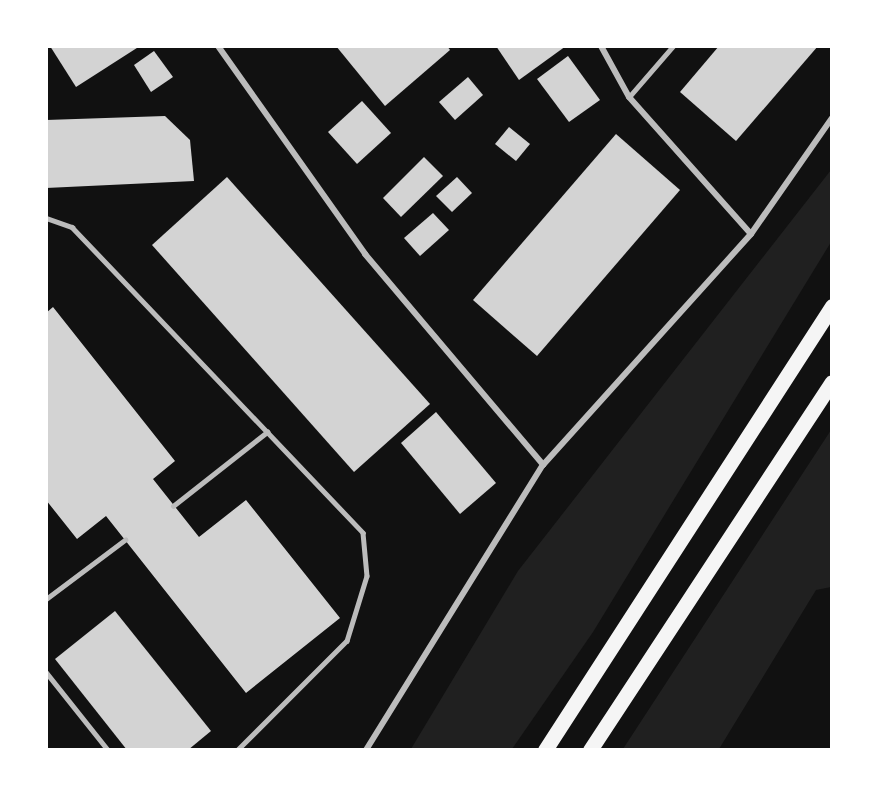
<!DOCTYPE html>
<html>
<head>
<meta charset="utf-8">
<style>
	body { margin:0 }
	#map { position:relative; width:878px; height:796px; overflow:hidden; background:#111; font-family:Rubik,sans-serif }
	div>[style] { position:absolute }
	.green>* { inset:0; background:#202020 }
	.building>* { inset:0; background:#d3d3d3 }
	.service>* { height:4.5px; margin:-2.25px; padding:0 2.25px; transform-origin:2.25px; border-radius:2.25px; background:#bcbcbc }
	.minor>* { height:6px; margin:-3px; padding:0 3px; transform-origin:3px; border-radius:3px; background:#bcbcbc }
	.primary>* { height:15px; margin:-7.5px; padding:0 7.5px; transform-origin:7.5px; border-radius:7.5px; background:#f5f5f5 }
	span { translate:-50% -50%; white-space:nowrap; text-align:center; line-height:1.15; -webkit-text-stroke:6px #fff; paint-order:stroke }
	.frame { position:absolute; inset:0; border:48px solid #fff; pointer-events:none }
</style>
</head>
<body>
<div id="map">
	<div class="green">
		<i style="clip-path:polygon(831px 170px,831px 242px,593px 632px,512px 749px,411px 749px,518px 571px)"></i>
		<i style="clip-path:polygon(831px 430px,831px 587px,816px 590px,719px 749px,623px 749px)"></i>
	</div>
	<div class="building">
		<i style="clip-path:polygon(50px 46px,140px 46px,76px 87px)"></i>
		<i style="clip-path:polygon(336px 46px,447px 46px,450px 50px,385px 106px)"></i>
		<i style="clip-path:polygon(496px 46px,566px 46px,519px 80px)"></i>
		<i style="clip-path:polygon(719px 46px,818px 46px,736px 141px,680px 92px)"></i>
		<i style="clip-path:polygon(154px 51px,173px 77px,151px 92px,134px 65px)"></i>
		<i style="clip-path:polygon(568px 56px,600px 100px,569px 122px,537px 79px)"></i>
		<i style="clip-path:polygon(468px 77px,483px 95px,455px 120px,439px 102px)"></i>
		<i style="clip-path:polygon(362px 101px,391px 133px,357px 164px,328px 132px)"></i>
		<i style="clip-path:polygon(165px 116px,190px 140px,194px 181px,46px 188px,46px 120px)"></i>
		<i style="clip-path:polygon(509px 127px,530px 144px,516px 161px,495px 144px)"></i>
		<i style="clip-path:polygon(616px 134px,680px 190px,537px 356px,473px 300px)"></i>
		<i style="clip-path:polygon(424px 157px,443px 176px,401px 217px,383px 198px)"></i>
		<i style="clip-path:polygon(227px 177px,430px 404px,354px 472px,152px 245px)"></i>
		<i style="clip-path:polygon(457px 177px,472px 193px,452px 212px,436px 196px)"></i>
		<i style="clip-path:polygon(433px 213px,449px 230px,420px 256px,404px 238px)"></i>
		<i style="clip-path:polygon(53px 307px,175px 461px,153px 479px,199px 537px,246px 500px,340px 618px,246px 693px,106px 516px,77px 539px,46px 500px,46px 313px)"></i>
		<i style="clip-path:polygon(436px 412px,496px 483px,460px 514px,401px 443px)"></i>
		<i style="clip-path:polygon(115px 611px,211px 731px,188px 750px,127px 750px,55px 659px)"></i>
	</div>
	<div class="service">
		<i style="left:629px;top:97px;width:67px;rotate:-49.2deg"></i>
		<i style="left:46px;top:218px;width:28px;rotate:19deg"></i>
		<i style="left:72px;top:227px;width:422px;rotate:46.4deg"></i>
		<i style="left:363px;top:533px;width:43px;rotate:84.7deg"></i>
		<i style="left:367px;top:576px;width:68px;rotate:107.1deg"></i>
		<i style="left:347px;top:641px;width:154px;rotate:135deg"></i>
		<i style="left:173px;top:506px;width:120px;rotate:-38.2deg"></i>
		<i style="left:46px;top:599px;width:99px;rotate:-36.8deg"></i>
		<i style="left:46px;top:672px;width:100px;rotate:51.5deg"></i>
	</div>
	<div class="minor">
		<i style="left:218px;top:46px;width:255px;rotate:54.7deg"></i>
		<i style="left:365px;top:254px;width:276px;rotate:49.8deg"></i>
		<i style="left:601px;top:46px;width:58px;rotate:61.2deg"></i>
		<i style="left:629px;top:97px;width:183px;rotate:48.3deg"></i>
		<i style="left:366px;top:750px;width:335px;rotate:-58.2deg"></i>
		<i style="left:543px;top:465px;width:311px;rotate:-48deg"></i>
		<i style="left:751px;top:234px;width:141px;rotate:-55.1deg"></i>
	</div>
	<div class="primary">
		<i style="left:545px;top:750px;width:529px;rotate:-57.12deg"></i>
		<i style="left:590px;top:750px;width:440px;rotate:-56.7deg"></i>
	</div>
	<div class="frame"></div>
</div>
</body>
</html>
